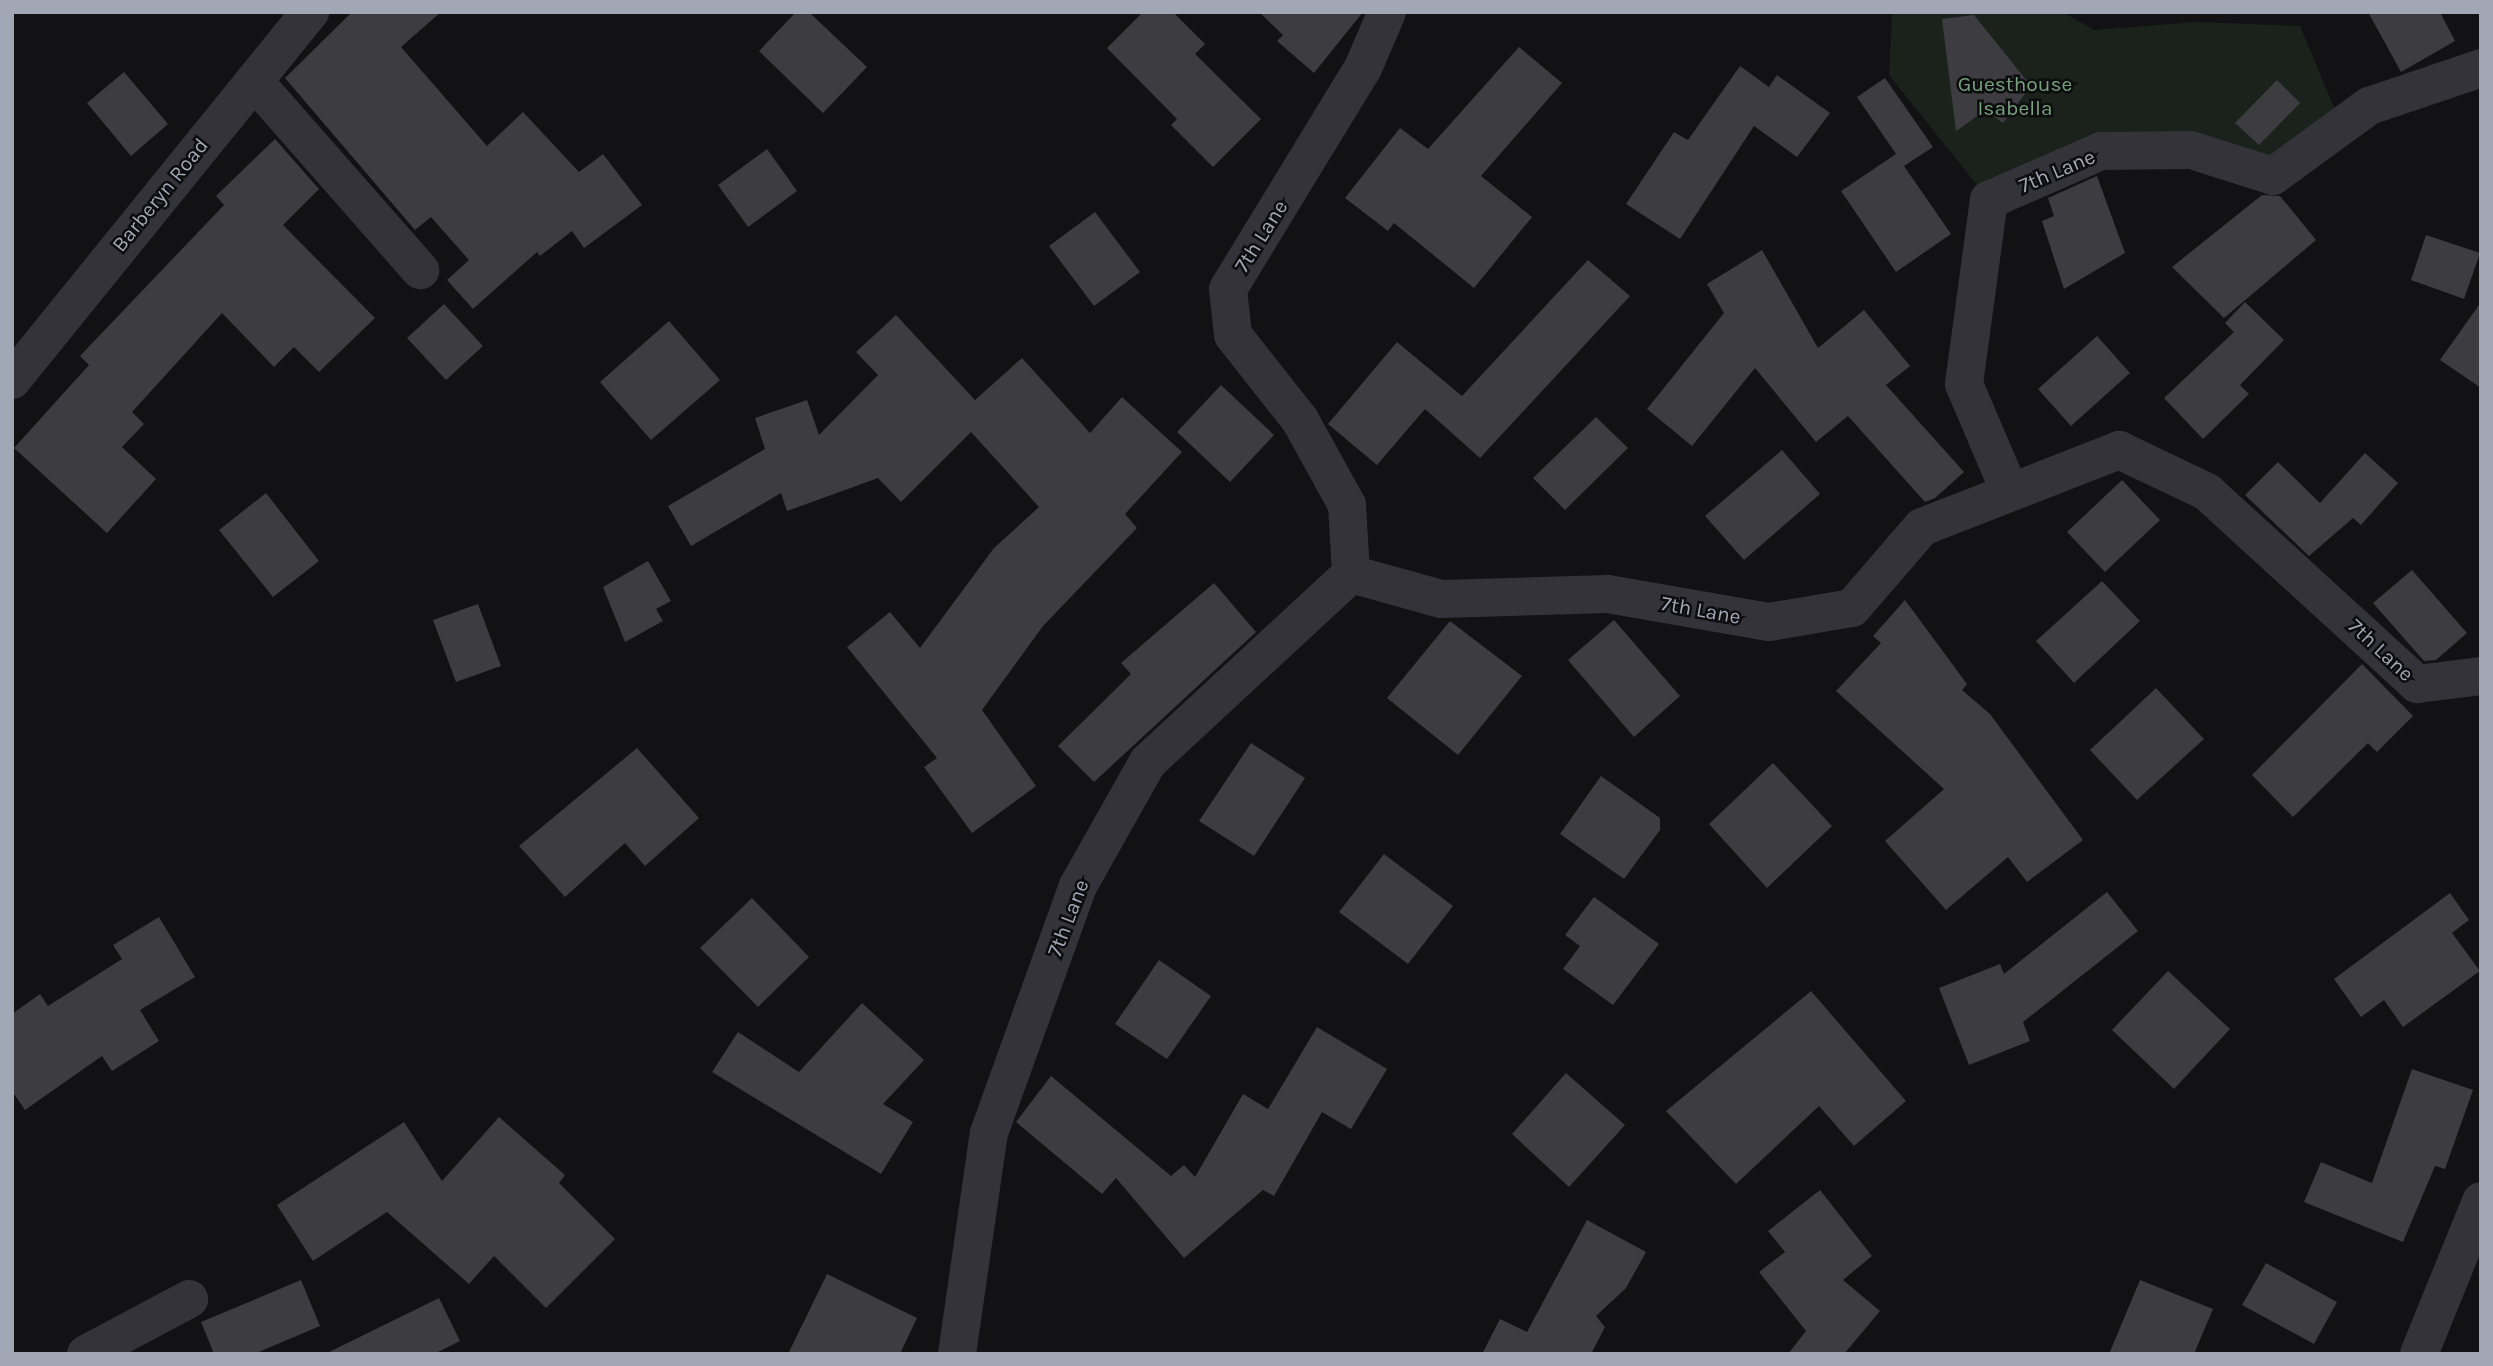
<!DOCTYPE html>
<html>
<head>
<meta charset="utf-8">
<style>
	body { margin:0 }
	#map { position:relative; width:2493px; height:1366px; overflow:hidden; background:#121214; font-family:Karla,sans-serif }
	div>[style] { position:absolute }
	.green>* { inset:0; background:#1a221b }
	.building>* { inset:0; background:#3c3c41 }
	.minor>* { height:38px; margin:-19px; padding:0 19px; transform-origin:19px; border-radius:19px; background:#333339 }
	span { translate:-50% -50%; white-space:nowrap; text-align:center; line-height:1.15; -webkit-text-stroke:5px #0d0d0f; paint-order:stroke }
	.park-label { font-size:21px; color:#77a27d }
	.street-label { font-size:21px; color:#a2a7b5 }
	.frame { position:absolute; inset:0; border:14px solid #a2a7b5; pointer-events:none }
</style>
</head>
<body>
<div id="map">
	<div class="green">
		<i style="clip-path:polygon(1892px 12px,2063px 12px,2094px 30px,2196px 22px,2300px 26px,2341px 124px,2273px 176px,2101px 151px,1989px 200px,1889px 75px)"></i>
	</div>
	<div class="building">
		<i style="clip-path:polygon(352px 12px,441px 12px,401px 47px,487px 146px,523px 112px,579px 172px,603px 154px,642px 205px,584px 248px,572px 231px,540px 256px,537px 252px,473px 309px,447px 280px,469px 260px,431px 217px,415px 230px,285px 78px)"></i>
		<i style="clip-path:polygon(796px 12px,809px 12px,867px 67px,823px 113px,759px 51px)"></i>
		<i style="clip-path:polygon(1143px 12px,1173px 12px,1205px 44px,1195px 54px,1261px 119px,1213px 167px,1171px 125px,1177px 119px,1107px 48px)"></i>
		<i style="clip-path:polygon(1259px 12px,1363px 12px,1314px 73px,1277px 41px,1283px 35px)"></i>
		<i style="clip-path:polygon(2368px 12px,2440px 12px,2455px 41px,2401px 72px)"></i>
		<i style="clip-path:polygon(1974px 15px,2031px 86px,2003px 123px,1986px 110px,1956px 131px,1942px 19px)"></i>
		<i style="clip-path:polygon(1519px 47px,1562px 83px,1481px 176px,1532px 217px,1474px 288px,1394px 223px,1388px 231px,1345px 198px,1400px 128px,1428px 149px)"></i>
		<i style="clip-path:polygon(1740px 66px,1769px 87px,1777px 75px,1830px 113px,1797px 157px,1754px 126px,1680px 239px,1626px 204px,1674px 132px,1688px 140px)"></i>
		<i style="clip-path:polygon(124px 72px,168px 124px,131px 156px,87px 103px)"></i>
		<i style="clip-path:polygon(1885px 78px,1933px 147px,1904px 166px,1951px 234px,1896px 272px,1841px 191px,1896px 154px,1857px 97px)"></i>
		<i style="clip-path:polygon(2277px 80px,2300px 103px,2259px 145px,2235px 123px)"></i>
		<i style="clip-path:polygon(275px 139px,319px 189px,283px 225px,375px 318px,319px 372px,294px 347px,274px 367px,222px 313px,132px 412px,144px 424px,122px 447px,156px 479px,107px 533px,14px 448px,89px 365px,80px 356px,224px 205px,216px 196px)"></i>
		<i style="clip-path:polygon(767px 149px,797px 191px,748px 227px,718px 185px)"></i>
		<i style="clip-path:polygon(2097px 176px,2125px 253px,2064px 289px,2042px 221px,2054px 216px,2048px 198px)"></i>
		<i style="clip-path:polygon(2262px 195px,2280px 196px,2316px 240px,2224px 318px,2172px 267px)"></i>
		<i style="clip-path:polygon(1095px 212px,1140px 272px,1094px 306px,1049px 246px)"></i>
		<i style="clip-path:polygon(2426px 235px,2480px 253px,2464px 299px,2411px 280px)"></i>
		<i style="clip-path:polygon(1762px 250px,1818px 348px,1864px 310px,1910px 366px,1886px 385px,1964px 472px,1935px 498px,1925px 502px,1848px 416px,1816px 442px,1755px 368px,1692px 446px,1647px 409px,1724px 313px,1707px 284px)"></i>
		<i style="clip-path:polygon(1588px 260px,1630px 296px,1480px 458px,1425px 409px,1377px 465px,1328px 424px,1397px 342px,1462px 396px)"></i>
		<i style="clip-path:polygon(2245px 302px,2284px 340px,2240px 385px,2249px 394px,2203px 439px,2164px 398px,2234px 332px,2225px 323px)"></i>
		<i style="clip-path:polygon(2481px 302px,2481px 388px,2440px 360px)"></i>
		<i style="clip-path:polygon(444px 304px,483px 346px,446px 380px,407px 338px)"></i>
		<i style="clip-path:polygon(896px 315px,975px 400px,1022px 358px,1090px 433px,1122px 397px,1182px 452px,1125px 514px,1137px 528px,1043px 626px,982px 710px,1036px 786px,972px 833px,924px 767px,937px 758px,847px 647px,890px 612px,920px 648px,994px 548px,1039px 507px,971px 432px,901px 502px,878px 478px,787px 511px,781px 493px,691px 546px,668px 506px,765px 449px,755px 418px,807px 400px,819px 435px,878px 375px,856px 352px)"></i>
		<i style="clip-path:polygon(669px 321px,720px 380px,651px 440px,600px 382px)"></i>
		<i style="clip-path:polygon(2097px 336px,2130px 373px,2071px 426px,2038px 389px)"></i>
		<i style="clip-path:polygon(1221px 385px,1274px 435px,1230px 482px,1177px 432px)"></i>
		<i style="clip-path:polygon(1596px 417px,1628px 448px,1565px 510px,1533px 478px)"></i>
		<i style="clip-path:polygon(1782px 450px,1820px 494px,1744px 560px,1705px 516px)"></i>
		<i style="clip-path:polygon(2365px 453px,2398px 483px,2361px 525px,2353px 518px,2309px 556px,2245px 495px,2278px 462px,2320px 503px)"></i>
		<i style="clip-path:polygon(2122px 480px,2160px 520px,2105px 572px,2067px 532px)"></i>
		<i style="clip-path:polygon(266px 493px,319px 561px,273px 597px,219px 530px)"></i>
		<i style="clip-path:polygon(648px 561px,671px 601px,656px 609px,663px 621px,625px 642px,603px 587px)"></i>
		<i style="clip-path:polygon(2412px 570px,2467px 633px,2436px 660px,2424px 661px,2373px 603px)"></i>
		<i style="clip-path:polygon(2102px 581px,2140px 621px,2074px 683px,2036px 641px)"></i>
		<i style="clip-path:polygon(1214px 583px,1256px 632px,1094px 782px,1058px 746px,1131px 674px,1121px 663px)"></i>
		<i style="clip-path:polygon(1905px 600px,1967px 684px,1962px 690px,1990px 714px,2083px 840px,2027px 882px,2008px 857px,1946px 910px,1885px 841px,1944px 789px,1836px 691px,1881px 643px,1873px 636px)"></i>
		<i style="clip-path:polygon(478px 604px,501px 666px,456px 682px,433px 620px)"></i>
		<i style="clip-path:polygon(1614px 620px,1680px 696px,1634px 737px,1568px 660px)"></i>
		<i style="clip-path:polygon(1450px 621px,1522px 676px,1458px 755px,1387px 698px)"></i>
		<i style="clip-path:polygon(2362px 664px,2413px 716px,2377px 752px,2368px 743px,2293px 817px,2252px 775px)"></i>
		<i style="clip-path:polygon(2156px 688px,2204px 739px,2137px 800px,2090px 750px)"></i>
		<i style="clip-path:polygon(1251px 743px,1305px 778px,1254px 856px,1199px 821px)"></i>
		<i style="clip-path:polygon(637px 748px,699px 818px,645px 866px,625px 843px,565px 897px,519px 846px)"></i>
		<i style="clip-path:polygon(1773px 763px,1832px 826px,1767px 888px,1709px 824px)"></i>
		<i style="clip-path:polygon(1601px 776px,1660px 818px,1660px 830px,1624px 879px,1560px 834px)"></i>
		<i style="clip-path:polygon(1384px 854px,1453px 906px,1408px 964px,1339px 912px)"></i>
		<i style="clip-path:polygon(2107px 892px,2138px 931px,2023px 1022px,2030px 1041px,1969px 1065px,1939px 988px,2000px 964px,2004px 974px)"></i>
		<i style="clip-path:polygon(2450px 893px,2469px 920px,2452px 933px,2480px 971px,2403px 1027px,2384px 1000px,2361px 1017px,2334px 979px)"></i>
		<i style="clip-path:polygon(1594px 897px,1659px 944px,1613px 1005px,1563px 969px,1580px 946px,1565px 935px)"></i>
		<i style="clip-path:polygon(752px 898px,809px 957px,758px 1007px,700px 948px)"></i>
		<i style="clip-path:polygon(159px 917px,195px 977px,140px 1010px,159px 1041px,112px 1071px,102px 1056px,25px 1110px,12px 1091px,12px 1014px,40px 994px,48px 1006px,122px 959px,113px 945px)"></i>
		<i style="clip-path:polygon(1159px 960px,1211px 996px,1167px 1059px,1115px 1024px)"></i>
		<i style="clip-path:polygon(2168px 971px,2230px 1029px,2174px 1089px,2112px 1030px)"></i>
		<i style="clip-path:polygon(1811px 991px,1906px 1101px,1854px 1146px,1819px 1106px,1736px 1184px,1666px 1111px)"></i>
		<i style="clip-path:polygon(862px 1003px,924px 1060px,883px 1104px,913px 1122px,881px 1174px,712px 1072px,738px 1032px,799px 1072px)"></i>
		<i style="clip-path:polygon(1317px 1027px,1387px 1069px,1351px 1129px,1322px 1112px,1274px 1196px,1263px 1190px,1184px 1258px,1116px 1178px,1102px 1194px,1016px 1122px,1051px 1076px,1171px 1176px,1184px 1165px,1195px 1177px,1243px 1094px,1268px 1109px)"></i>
		<i style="clip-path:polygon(2412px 1069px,2473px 1090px,2445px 1169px,2435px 1166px,2403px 1242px,2304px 1202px,2321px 1162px,2372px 1183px)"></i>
		<i style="clip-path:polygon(1566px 1073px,1625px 1125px,1569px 1187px,1512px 1134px)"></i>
		<i style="clip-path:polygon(499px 1117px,565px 1175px,559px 1183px,615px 1239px,546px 1308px,494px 1256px,469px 1284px,387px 1212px,313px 1261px,277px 1205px,404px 1122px,442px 1181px)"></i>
		<i style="clip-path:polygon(1820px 1190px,1872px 1256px,1843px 1280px,1880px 1311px,1844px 1354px,1788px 1354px,1806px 1331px,1759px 1272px,1785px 1252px,1768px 1231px)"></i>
		<i style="clip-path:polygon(1587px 1220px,1646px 1252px,1626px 1288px,1596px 1316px,1605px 1327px,1591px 1354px,1482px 1354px,1500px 1319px,1527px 1332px)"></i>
		<i style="clip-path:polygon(2266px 1263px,2337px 1302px,2314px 1344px,2242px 1305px)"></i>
		<i style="clip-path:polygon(827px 1274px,917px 1318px,900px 1354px,788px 1354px)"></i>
		<i style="clip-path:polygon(301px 1280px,320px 1326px,254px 1354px,214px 1354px,201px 1322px)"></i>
		<i style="clip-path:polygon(2140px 1280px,2213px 1309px,2194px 1354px,2109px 1354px)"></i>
		<i style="clip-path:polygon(439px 1298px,460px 1341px,434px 1354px,325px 1354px)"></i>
	</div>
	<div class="minor">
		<i style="left:254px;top:81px;width:252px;rotate:48.7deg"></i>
		<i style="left:12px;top:380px;width:474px;rotate:-51deg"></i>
		<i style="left:2010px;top:492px;width:117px;rotate:-113.1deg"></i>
		<i style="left:1964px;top:384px;width:186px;rotate:-82.3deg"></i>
		<i style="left:1989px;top:200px;width:122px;rotate:-23.6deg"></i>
		<i style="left:2101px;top:151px;width:90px;rotate:-0.6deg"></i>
		<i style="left:2191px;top:150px;width:86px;rotate:17.6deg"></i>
		<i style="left:2273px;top:176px;width:119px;rotate:-36.1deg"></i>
		<i style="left:2369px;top:106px;width:118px;rotate:-18.7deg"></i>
		<i style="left:1351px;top:574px;width:93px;rotate:15.5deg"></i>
		<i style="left:1441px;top:599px;width:167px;rotate:-1.7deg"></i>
		<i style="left:1608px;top:594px;width:163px;rotate:9.9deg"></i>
		<i style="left:1769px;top:622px;width:84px;rotate:-9.6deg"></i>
		<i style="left:1852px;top:608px;width:107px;rotate:-49.2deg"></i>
		<i style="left:1922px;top:527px;width:212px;rotate:-21.3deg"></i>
		<i style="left:2119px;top:450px;width:98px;rotate:25.5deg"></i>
		<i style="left:2207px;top:492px;width:285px;rotate:42.4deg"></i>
		<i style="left:2417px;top:684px;width:64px;rotate:-7.1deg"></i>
		<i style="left:86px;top:1354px;width:117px;rotate:-28.1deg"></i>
		<i style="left:957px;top:1354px;width:223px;rotate:-81.8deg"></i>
		<i style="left:989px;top:1133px;width:263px;rotate:-70.2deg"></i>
		<i style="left:1078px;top:886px;width:142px;rotate:-60.6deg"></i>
		<i style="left:1148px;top:762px;width:277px;rotate:-42.8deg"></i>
		<i style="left:1351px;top:574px;width:69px;rotate:-93.3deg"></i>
		<i style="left:1347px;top:505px;width:97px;rotate:-118.9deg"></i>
		<i style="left:1300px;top:420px;width:108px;rotate:-128.2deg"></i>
		<i style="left:1233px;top:335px;width:46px;rotate:-96.2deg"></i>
		<i style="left:1228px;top:289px;width:259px;rotate:-58.6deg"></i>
		<i style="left:1363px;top:68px;width:61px;rotate:-66.8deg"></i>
		<i style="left:2419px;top:1354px;width:165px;rotate:-67.9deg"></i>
	</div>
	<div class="park-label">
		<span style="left:2015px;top:96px">Guesthouse<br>Isabella</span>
	</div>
	<div class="street-label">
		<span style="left:2057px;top:171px;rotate:-23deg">7th Lane</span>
		<span style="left:160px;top:195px;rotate:-51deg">Barberyn Road</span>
		<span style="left:1261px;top:236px;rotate:-58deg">7th Lane</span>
		<span style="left:1701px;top:610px;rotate:10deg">7th Lane</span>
		<span style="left:2381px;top:650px;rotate:43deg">7th Lane</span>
		<span style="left:1068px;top:918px;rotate:-69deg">7th Lane</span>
	</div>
	<div class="frame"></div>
</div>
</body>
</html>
